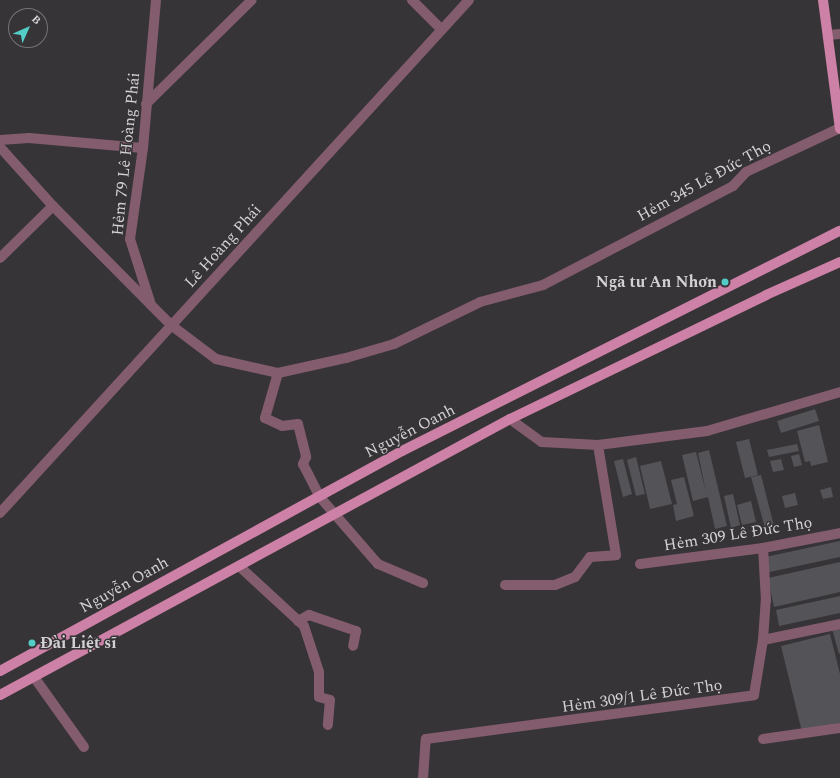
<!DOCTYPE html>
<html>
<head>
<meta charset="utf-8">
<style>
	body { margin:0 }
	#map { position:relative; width:840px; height:778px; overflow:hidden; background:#373437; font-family:Spectral,serif }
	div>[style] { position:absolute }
	.building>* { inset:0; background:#545357 }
	.minor>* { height:10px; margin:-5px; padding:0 5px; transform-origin:5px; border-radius:5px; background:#835c6e }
	.major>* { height:10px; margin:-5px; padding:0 5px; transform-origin:5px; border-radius:5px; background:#ce81a6 }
	.dots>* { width:11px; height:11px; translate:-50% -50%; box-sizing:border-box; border:2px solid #373437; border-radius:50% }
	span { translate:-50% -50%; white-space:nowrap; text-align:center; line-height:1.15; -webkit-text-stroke:3px #373437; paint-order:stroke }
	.street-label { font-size:16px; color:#d3d1d3 }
	.poi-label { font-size:16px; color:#d3d1d3; font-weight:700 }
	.right { translate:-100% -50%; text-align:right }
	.left { translate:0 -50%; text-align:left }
	.north { position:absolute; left:8px; top:8px; width:40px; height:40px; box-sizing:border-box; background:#373437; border:1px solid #757375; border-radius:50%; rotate:45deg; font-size:11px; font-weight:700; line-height:16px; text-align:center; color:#d3d1d3 }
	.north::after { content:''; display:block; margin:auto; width:14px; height:18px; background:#54cdc7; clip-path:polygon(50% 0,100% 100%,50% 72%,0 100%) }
</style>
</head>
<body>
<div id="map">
	<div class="building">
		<i style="clip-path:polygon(815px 409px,819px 421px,781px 433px,777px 421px)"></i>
		<i style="clip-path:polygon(819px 425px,828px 462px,811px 466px,810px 461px,805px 462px,797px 431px)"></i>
		<i style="clip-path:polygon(749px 439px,758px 475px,745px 478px,736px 442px)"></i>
		<i style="clip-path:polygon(797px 444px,799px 451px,769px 457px,767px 450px)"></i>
		<i style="clip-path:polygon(709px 450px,727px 526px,715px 529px,708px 497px,693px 501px,682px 455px,696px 452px,706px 492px,698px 453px)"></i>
		<i style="clip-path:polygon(799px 454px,802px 465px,794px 467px,791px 456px)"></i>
		<i style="clip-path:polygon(636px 457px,645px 494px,636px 496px,627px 460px)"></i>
		<i style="clip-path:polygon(623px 459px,632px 494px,623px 497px,614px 461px)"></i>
		<i style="clip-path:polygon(781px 459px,784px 470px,773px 472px,770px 461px)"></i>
		<i style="clip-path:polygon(661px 461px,672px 504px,650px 509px,640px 466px)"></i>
		<i style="clip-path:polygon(761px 475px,774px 526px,765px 528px,751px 477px)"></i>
		<i style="clip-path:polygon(684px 477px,694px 516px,676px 521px,673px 505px,677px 504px,671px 480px)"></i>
		<i style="clip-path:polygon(831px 487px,833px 497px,823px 499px,820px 490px)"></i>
		<i style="clip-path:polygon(795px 493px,798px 505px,785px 508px,782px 496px)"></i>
		<i style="clip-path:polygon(733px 494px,740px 525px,731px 528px,724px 496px)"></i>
		<i style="clip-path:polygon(751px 501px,756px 522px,742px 525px,737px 505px)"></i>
		<i style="clip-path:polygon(840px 541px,840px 557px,765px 573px,761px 558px)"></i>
		<i style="clip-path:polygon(840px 562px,840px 592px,774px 607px,768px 578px)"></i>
		<i style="clip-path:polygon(840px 596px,840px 613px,779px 626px,776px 610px)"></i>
		<i style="clip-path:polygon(840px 623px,840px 653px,839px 654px,831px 625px)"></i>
		<i style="clip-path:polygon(830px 634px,840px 674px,840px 723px,802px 732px,781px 646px)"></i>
	</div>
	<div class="minor">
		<i style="left:156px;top:0;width:149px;rotate:95deg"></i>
		<i style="left:143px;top:148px;width:92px;rotate:98.1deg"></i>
		<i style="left:130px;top:239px;width:69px;rotate:72.3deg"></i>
		<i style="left:151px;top:305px;width:28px;rotate:45deg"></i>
		<i style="left:171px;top:325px;width:56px;rotate:37.1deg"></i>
		<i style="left:216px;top:359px;width:64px;rotate:12.7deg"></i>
		<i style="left:278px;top:373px;width:70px;rotate:-12.4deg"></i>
		<i style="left:346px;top:358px;width:50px;rotate:-16.3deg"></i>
		<i style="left:394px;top:344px;width:96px;rotate:-26deg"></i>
		<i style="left:480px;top:302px;width:65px;rotate:-15.1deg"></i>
		<i style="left:543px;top:285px;width:214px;rotate:-27.5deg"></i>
		<i style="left:733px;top:186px;width:19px;rotate:-47deg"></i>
		<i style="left:746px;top:172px;width:104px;rotate:-25.1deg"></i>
		<i style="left:412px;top:0;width:41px;rotate:45deg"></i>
		<i style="left:828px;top:35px;width:12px;rotate:-5deg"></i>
		<i style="left:146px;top:104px;width:148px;rotate:-44.5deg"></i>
		<i style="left:0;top:140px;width:29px;rotate:-4deg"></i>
		<i style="left:29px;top:138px;width:114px;rotate:5deg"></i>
		<i style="left:0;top:147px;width:79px;rotate:48.1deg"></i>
		<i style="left:53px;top:206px;width:138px;rotate:45.3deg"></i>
		<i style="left:0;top:258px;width:74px;rotate:-44.5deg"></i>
		<i style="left:278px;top:373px;width:47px;rotate:106.1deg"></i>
		<i style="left:265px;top:418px;width:19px;rotate:25deg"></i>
		<i style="left:282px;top:426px;width:16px;rotate:-7deg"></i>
		<i style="left:298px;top:424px;width:34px;rotate:76deg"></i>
		<i style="left:306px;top:457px;width:8px;rotate:113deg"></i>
		<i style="left:303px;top:464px;width:36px;rotate:63deg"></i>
		<i style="left:319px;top:496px;width:90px;rotate:49.1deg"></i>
		<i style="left:378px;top:564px;width:49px;rotate:22.9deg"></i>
		<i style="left:510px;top:419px;width:39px;rotate:36deg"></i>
		<i style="left:542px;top:442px;width:56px;rotate:3.1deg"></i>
		<i style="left:598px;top:445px;width:110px;rotate:-7.3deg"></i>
		<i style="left:707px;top:431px;width:139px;rotate:-16.3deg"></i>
		<i style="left:0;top:513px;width:695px;rotate:-47.57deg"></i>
		<i style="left:640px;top:564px;width:124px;rotate:-7.4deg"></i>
		<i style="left:763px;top:548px;width:78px;rotate:-11deg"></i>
		<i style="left:239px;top:566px;width:88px;rotate:42.7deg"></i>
		<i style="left:304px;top:626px;width:48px;rotate:71.9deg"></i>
		<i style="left:319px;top:672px;width:25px;rotate:90deg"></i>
		<i style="left:319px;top:697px;width:11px;rotate:15deg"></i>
		<i style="left:330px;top:700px;width:25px;rotate:95deg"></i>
		<i style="left:505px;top:585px;width:50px"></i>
		<i style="left:555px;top:585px;width:22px;rotate:-22deg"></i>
		<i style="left:575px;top:577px;width:25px;rotate:-53deg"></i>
		<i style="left:590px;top:557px;width:26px;rotate:-4deg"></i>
		<i style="left:616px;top:555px;width:111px;rotate:-99.3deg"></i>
		<i style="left:298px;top:621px;width:13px;rotate:-29deg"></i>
		<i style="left:309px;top:615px;width:50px;rotate:18.8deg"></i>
		<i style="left:356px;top:631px;width:15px;rotate:101deg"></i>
		<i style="left:763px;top:640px;width:79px;rotate:-11.7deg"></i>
		<i style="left:34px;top:677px;width:86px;rotate:54.5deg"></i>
		<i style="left:763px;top:739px;width:78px;rotate:-8.1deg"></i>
		<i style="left:423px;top:778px;width:39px;rotate:-86deg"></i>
		<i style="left:426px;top:739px;width:331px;rotate:-7.6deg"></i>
		<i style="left:754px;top:695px;width:56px;rotate:-80.7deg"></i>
		<i style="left:763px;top:640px;width:39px;rotate:-86deg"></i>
		<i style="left:766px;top:601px;width:53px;rotate:-93.2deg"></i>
	</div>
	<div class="major">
		<i style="left:823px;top:0;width:130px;rotate:82.5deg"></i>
		<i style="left:0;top:671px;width:458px;rotate:-28.7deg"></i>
		<i style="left:402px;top:451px;width:490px;rotate:-26.7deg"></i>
		<i style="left:0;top:695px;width:580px;rotate:-28.42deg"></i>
		<i style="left:510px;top:419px;width:284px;rotate:-25.8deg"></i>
		<i style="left:766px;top:295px;width:81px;rotate:-24deg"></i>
	</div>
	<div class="dots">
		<i style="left:725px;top:282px;background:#54cdc7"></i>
		<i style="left:32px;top:643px;background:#54cdc7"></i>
	</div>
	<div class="street-label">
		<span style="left:126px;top:154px;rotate:-84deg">Hẻm 79 Lê Hoàng Phái</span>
		<span style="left:704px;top:181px;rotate:-29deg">Hẻm 345 Lê Đức Thọ</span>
		<span style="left:223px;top:246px;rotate:-48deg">Lê Hoàng Phái</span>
		<span style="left:410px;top:431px;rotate:-27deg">Nguyễn Oanh</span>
		<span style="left:738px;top:534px;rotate:-9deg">Hẻm 309 Lê Đức Thọ</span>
		<span style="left:124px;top:585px;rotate:-29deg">Nguyễn Oanh</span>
		<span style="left:642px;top:696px;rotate:-8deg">Hẻm 309/1 Lê Đức Thọ</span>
	</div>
	<div class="poi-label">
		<span class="right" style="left:717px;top:282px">Ngã tư An Nhơn</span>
		<span class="left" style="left:40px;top:643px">Đài Liệt sĩ</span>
	</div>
	<div class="north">B</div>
</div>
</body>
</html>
